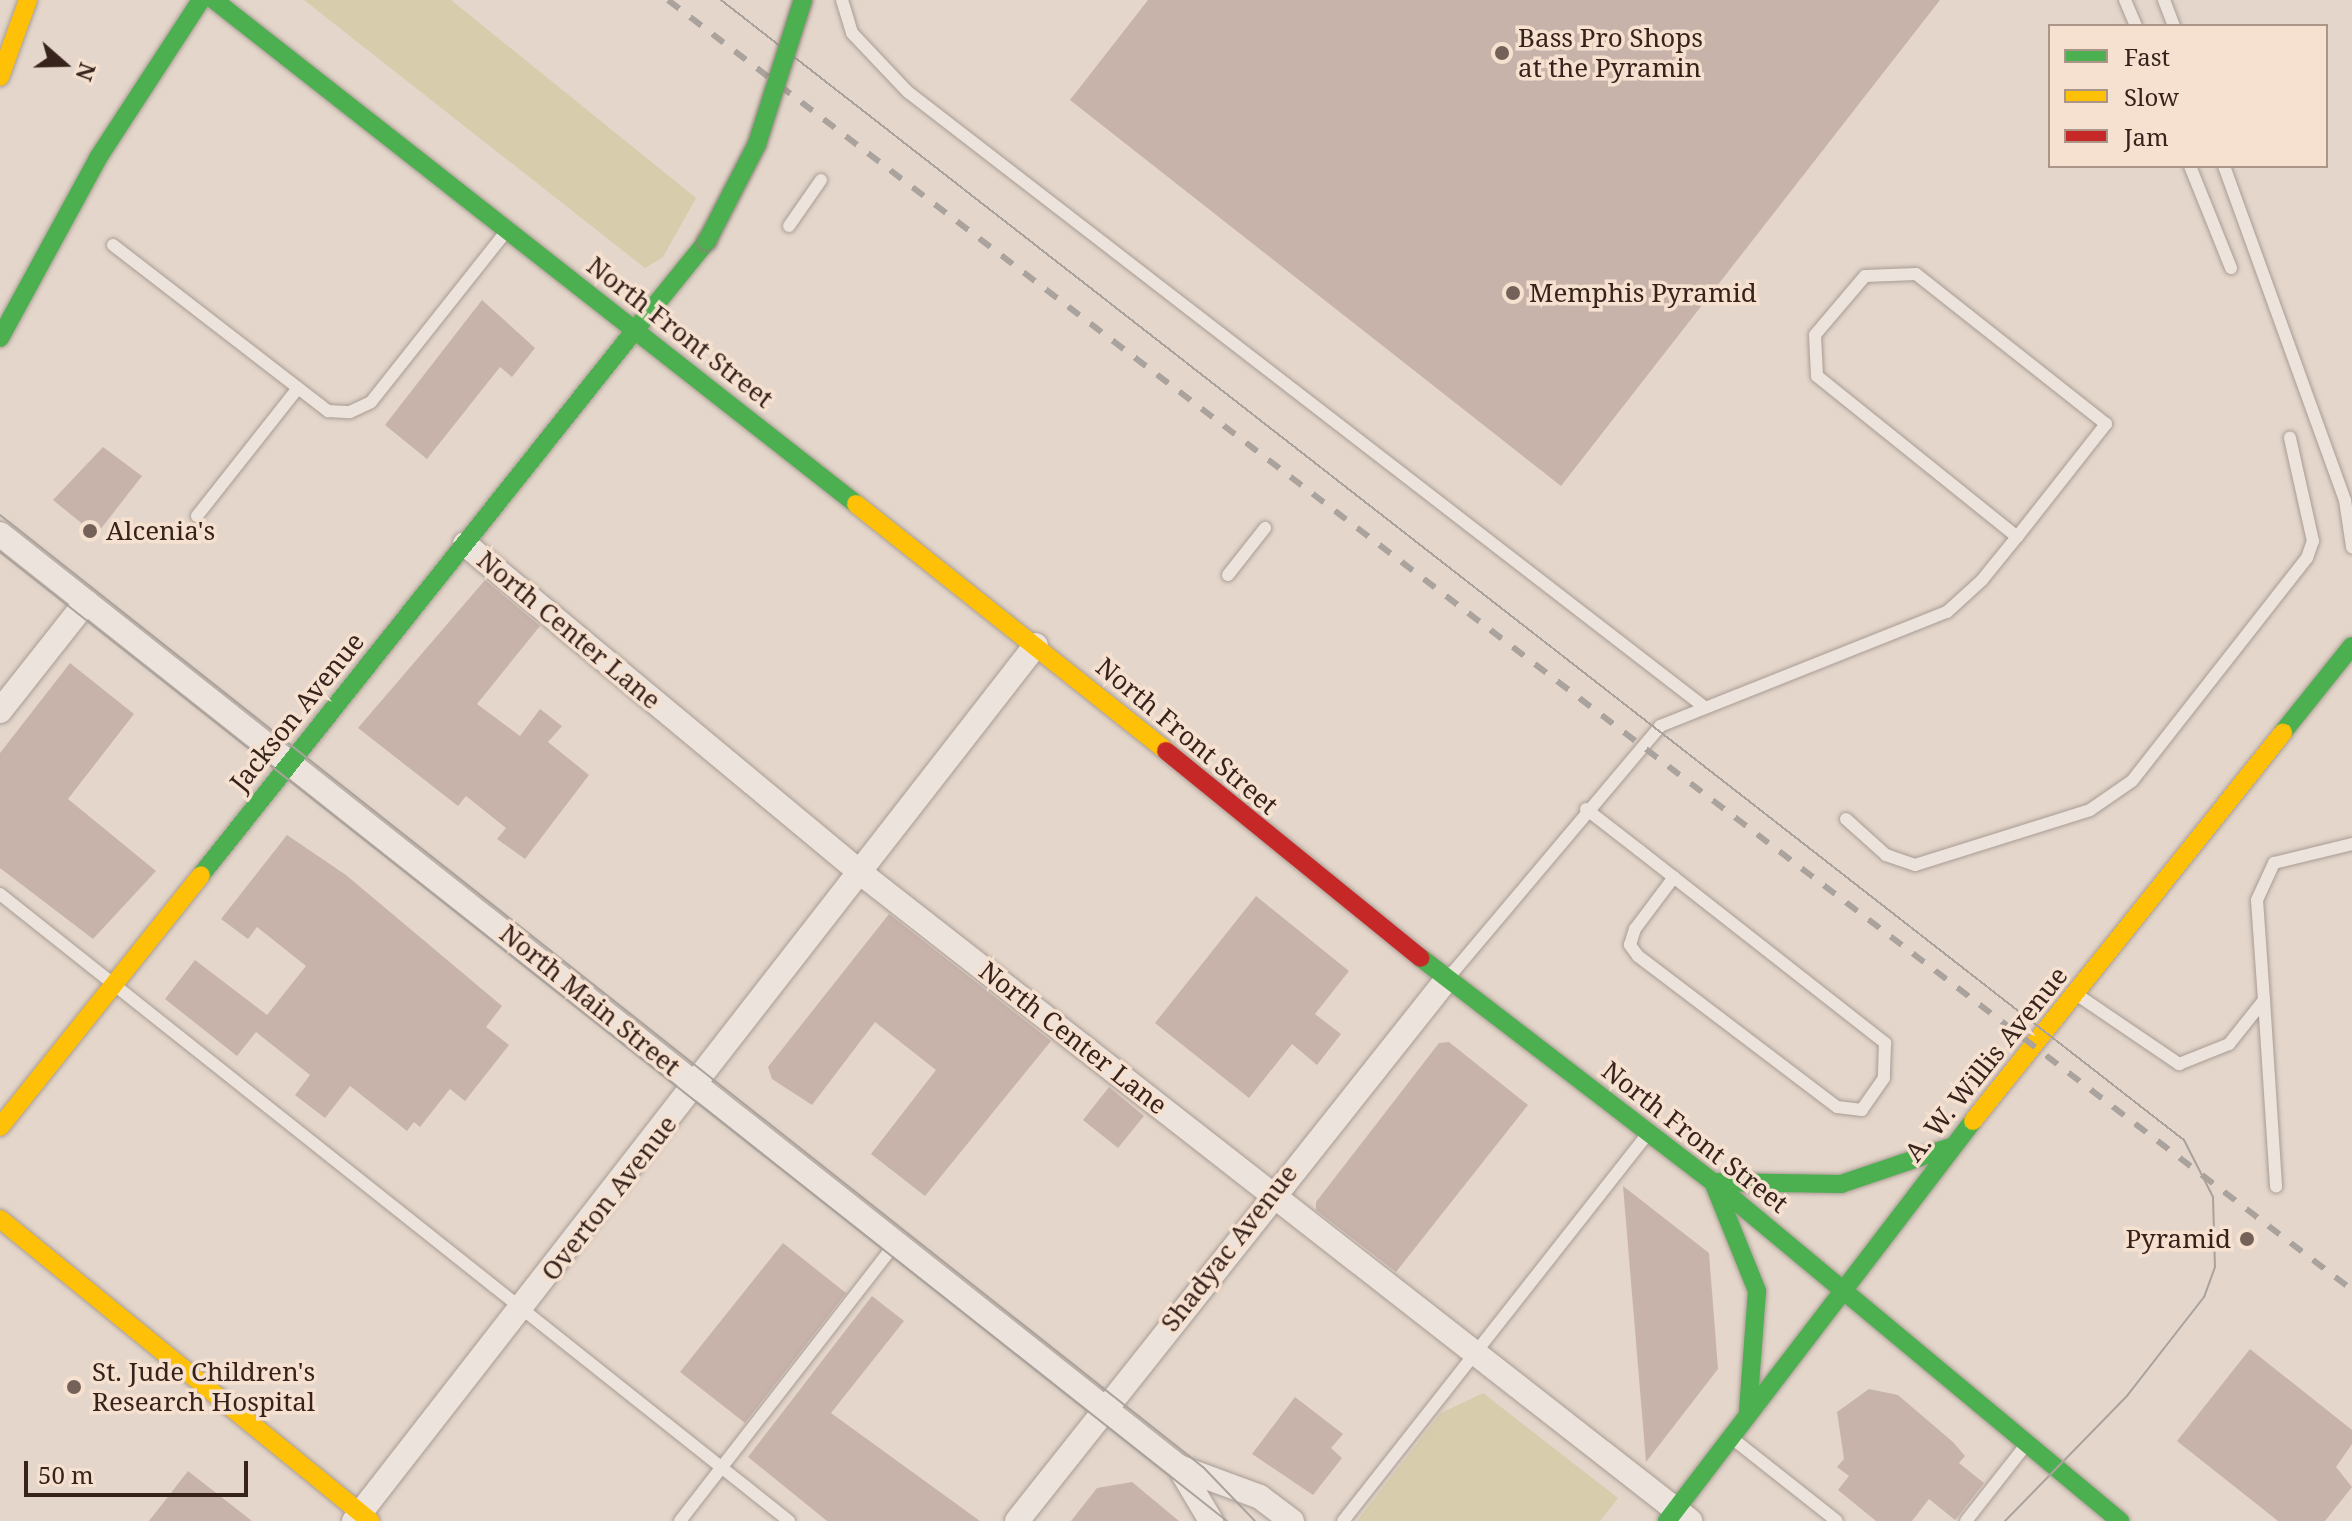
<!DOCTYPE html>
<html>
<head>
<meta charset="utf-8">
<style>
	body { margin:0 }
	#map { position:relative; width:2352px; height:1521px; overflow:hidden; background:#e4d6ca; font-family:"Noto Serif",serif }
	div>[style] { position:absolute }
	.green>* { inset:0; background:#d7cdac }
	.building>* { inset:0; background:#c8b3ab }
	.roads { filter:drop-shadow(0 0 2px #a99c94) drop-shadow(0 0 2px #a99c94) }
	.lane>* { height:12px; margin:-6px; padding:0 6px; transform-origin:6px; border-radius:6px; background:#ece3dc }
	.street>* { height:24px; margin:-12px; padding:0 12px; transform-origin:12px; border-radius:12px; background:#ece3dc }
	.fast>* { height:18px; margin:-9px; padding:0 9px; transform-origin:9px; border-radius:9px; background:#4caf50 }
	.slow>* { height:18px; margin:-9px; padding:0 9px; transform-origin:9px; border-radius:9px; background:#ffc107 }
	.jam>* { height:18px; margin:-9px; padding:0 9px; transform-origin:9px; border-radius:9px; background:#c62828 }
	.tram>* { height:2px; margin:-1px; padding:0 1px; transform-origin:1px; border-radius:1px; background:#aaa29d }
	.rail>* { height:6px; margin-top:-3px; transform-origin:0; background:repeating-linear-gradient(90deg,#aaa29d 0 14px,transparent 0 28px) }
	.bridges { filter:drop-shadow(0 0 2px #8e817a) drop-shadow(0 0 2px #8e817a) }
	.fast-bridge>* { height:18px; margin:-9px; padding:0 9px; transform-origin:9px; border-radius:9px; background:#4caf50 }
	.dots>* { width:22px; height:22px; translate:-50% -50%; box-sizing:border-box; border:4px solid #f6e1d0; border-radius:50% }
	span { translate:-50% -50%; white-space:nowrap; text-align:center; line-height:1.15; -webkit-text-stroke:7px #f6e1d0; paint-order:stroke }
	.poi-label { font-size:26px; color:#37231c }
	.left { translate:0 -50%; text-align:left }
	.right { translate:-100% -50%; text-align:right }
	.street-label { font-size:26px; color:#37231c }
	.legend { position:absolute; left:2048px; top:24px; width:280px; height:144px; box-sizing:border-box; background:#f6e1d0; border:2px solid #aa9588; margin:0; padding:10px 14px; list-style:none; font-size:24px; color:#37231c }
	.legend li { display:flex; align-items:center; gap:16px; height:40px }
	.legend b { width:40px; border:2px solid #aa9588 }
	.north { position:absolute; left:24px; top:24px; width:80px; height:80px; -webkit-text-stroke:6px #f6e1d0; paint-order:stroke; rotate:110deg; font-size:22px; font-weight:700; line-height:32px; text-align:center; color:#37231c }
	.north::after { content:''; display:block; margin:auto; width:28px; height:36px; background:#37231c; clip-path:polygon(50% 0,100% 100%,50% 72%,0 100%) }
	.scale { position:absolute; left:24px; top:1461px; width:224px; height:36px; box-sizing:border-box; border:4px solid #37231c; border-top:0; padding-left:10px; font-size:24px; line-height:28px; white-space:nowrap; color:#37231c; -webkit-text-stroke:6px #f6e1d0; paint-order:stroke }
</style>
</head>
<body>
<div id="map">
	<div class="green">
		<i style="clip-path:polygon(304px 0,451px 0,696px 198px,663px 257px,645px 268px)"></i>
		<i style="clip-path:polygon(1483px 1393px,1618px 1498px,1600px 1521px,1357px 1521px,1441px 1413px)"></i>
	</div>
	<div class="building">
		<i style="clip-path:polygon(1148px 0,1940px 0,1561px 486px,1070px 100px)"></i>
		<i style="clip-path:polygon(482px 300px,535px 348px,512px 377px,500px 367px,427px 459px,385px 425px)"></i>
		<i style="clip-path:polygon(103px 447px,142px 476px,96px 535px,53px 500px)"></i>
		<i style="clip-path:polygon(485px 580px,540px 626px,477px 704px,520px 736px,540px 709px,562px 726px,548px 742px,589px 775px,525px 859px,497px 839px,506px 828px,466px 796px,458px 806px,358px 728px)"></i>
		<i style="clip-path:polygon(70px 663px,134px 714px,68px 799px,156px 871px,93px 939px,0 868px,0 753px)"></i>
		<i style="clip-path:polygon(287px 835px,346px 875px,502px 1006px,486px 1027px,509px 1045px,465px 1101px,450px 1089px,420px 1127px,414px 1122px,407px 1131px,350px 1086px,325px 1118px,295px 1095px,310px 1075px,256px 1032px,237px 1056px,165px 999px,195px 960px,267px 1015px,306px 966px,257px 927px,248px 939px,221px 919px)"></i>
		<i style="clip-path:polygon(1256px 896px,1349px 971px,1315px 1014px,1341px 1034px,1317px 1065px,1292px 1044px,1249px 1098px,1155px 1023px)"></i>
		<i style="clip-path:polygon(889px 914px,1051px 1041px,925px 1196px,871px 1154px,936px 1070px,875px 1022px,812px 1105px,772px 1079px,768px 1067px)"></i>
		<i style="clip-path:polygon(1449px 1042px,1528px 1105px,1396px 1272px,1316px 1210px,1316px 1202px,1439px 1043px)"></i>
		<i style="clip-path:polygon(1109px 1087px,1144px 1116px,1118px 1148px,1083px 1120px)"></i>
		<i style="clip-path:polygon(1623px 1186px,1709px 1253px,1718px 1369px,1646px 1462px)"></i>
		<i style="clip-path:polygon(783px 1243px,846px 1293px,745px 1423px,680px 1372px)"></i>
		<i style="clip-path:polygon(872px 1296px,904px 1321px,831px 1413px,980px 1521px,827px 1521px,748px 1457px)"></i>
		<i style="clip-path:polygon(2250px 1349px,2352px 1430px,2352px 1444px,2336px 1467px,2352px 1487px,2325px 1521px,2278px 1521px,2177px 1441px)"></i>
		<i style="clip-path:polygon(1869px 1389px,1898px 1395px,1953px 1442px,1965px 1456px,1959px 1463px,1984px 1483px,1955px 1520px,1929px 1499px,1912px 1521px,1876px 1521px,1838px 1490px,1849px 1476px,1837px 1467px,1844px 1459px,1837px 1412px)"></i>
		<i style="clip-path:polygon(1295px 1397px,1343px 1434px,1331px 1448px,1342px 1458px,1313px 1495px,1252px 1454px)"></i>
		<i style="clip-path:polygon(188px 1471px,252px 1521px,149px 1521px)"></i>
		<i style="clip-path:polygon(1132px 1482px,1179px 1521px,1071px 1521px,1097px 1488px)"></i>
	</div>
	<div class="roads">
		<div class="lane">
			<i style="left:842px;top:0;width:34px;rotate:73deg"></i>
			<i style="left:852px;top:33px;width:81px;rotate:46.5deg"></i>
			<i style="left:908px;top:92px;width:1005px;rotate:37.68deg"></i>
			<i style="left:2125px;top:0;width:28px;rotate:67deg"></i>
			<i style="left:2164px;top:0;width:28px;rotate:69deg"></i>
			<i style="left:2190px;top:166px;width:110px;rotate:68.1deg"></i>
			<i style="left:2224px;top:166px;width:355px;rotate:70.1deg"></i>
			<i style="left:2345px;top:500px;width:48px;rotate:81.5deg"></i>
			<i style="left:789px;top:226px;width:56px;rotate:-55.2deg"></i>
			<i style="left:113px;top:245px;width:272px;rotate:37.7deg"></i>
			<i style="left:328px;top:411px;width:22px;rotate:3deg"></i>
			<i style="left:350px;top:412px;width:23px;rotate:-25deg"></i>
			<i style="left:371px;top:402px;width:216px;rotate:-51.6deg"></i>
			<i style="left:197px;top:516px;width:163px;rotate:-51.7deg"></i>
			<i style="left:1228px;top:575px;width:60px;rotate:-51.8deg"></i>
			<i style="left:1586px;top:809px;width:67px;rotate:37.7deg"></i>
			<i style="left:1639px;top:850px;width:313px;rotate:38.1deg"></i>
			<i style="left:1885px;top:1043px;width:35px;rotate:92deg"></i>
			<i style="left:1884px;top:1078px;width:39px;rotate:125deg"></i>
			<i style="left:1862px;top:1110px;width:25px;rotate:-173deg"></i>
			<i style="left:1837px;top:1107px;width:250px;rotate:-142.8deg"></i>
			<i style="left:1638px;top:956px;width:14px;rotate:-126deg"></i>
			<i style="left:1630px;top:945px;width:17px;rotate:-73deg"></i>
			<i style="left:1635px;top:929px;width:65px;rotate:-53.1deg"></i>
			<i style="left:1846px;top:819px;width:54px;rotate:42deg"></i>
			<i style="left:1886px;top:855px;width:31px;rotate:19deg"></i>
			<i style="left:1915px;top:865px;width:183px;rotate:-17.4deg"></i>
			<i style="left:2090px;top:810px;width:51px;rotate:-34.6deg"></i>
			<i style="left:2132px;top:781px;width:283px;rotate:-51.9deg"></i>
			<i style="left:2307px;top:558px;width:18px;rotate:-71deg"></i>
			<i style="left:2313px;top:541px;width:106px;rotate:-102.6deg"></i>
			<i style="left:0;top:894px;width:1008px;rotate:38.47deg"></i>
			<i style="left:1449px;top:977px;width:328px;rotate:-49.9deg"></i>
			<i style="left:1660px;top:726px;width:309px;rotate:-21.7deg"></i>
			<i style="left:1947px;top:612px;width:47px;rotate:-42.4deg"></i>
			<i style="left:1982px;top:580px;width:55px;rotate:-50.9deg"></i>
			<i style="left:2017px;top:537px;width:144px;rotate:-51.8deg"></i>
			<i style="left:2106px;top:424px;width:242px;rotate:-141.7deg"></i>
			<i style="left:1916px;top:274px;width:51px;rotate:177.8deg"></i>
			<i style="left:1865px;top:276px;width:77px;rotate:130.3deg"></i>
			<i style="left:1815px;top:335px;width:41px;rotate:87.2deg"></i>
			<i style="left:1817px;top:376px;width:257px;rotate:38.8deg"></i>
			<i style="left:2076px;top:994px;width:125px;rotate:34.2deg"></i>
			<i style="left:2179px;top:1064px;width:54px;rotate:-21.8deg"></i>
			<i style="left:2229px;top:1044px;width:56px;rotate:-51.5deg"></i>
			<i style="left:2264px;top:1000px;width:100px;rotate:-94deg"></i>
			<i style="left:2257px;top:900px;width:41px;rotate:-65.3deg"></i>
			<i style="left:2274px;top:863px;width:80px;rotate:-13.7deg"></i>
			<i style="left:2264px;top:1000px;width:187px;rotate:86.3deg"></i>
			<i style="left:1733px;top:1439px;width:132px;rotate:38.3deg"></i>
			<i style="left:680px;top:1521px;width:352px;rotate:-52.2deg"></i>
			<i style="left:1343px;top:1521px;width:491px;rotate:-51.8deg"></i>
			<i style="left:1966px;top:1521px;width:95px;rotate:-51.8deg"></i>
		</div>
		<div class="street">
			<i style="left:0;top:534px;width:1504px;rotate:38.36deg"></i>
			<i style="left:1179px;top:1467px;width:86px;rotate:20.3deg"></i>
			<i style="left:1260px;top:1497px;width:40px;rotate:37deg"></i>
			<i style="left:465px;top:544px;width:516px;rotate:39.73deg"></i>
			<i style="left:862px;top:874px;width:1051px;rotate:38deg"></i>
			<i style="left:0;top:711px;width:139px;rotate:-51.7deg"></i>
			<i style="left:1179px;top:1467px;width:63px;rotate:59.3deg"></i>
			<i style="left:354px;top:1521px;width:1110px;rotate:-52.1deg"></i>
			<i style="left:1017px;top:1521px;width:692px;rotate:-51.57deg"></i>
		</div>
		<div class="fast">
			<i style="left:214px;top:0;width:816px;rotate:38.13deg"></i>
			<i style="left:635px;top:330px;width:114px;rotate:-51deg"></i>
			<i style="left:0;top:338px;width:205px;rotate:-61.4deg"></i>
			<i style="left:98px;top:158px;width:189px;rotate:-56.9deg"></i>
			<i style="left:2283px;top:732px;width:110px;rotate:-51.3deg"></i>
			<i style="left:201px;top:875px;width:697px;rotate:-51.47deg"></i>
			<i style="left:1421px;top:958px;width:368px;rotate:37.5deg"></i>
			<i style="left:1713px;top:1182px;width:530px;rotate:39.79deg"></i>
			<i style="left:1713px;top:1182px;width:128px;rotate:0.9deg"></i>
			<i style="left:1841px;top:1184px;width:118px;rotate:-18.7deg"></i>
			<i style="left:1713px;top:1182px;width:118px;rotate:68deg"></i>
			<i style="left:1757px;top:1291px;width:121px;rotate:94.3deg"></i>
			<i style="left:1667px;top:1521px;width:504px;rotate:-52.58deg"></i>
		</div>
		<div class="slow">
			<i style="left:0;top:77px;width:82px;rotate:-70deg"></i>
			<i style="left:856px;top:504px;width:396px;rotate:38.5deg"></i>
			<i style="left:1973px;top:1121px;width:497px;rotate:-51.4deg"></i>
			<i style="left:0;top:1127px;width:322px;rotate:-51.4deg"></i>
			<i style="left:0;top:1219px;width:478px;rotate:39.2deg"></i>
		</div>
		<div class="jam">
			<i style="left:1166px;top:751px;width:328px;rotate:39.1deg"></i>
		</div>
	</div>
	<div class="tram">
		<i style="left:721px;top:0;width:1855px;rotate:37.93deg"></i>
		<i style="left:2184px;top:1140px;width:64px;rotate:63deg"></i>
		<i style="left:2213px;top:1197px;width:70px;rotate:88.4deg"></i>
		<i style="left:2215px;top:1267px;width:32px;rotate:110deg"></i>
		<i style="left:2204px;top:1297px;width:125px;rotate:127.9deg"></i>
		<i style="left:2127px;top:1396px;width:175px;rotate:134.3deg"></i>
		<i style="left:0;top:515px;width:1534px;rotate:38.36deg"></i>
		<i style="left:1203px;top:1467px;width:75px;rotate:46.1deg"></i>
		<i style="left:0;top:552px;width:1563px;rotate:38.3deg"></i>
	</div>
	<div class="rail">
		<i style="left:668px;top:0;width:2121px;rotate:37.45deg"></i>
	</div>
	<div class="bridges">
		<div class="fast-bridge">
			<i style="left:707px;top:241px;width:109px;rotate:-62.7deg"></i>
			<i style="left:757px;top:144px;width:151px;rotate:-72.3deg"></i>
		</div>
	</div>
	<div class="dots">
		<i style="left:1502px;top:53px;background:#746259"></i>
		<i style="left:1513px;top:293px;background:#746259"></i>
		<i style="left:90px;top:531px;background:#746259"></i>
		<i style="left:2247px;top:1239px;background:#746259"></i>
		<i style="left:74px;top:1387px;background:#746259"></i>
	</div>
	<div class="poi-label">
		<span class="left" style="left:1518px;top:53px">Bass Pro Shops<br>at the Pyramin</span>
		<span class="left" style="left:1529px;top:293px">Memphis Pyramid</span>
		<span class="left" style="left:106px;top:531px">Alcenia's</span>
		<span class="right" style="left:2231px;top:1239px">Pyramid</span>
		<span class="left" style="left:92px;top:1387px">St. Jude Children's<br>Research Hospital</span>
	</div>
	<div class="street-label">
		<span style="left:680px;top:332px;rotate:38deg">North Front Street</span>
		<span style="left:569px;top:630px;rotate:40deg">North Center Lane</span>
		<span style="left:297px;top:712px;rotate:-51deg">Jackson Avenue</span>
		<span style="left:1187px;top:736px;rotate:40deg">North Front Street</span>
		<span style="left:590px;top:1000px;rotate:39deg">North Main Street</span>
		<span style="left:1073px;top:1038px;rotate:38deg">North Center Lane</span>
		<span style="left:1986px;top:1064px;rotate:-51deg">A. W. Willis Avenue</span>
		<span style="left:1695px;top:1137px;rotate:38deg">North Front Street</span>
		<span style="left:609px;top:1198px;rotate:-52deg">Overton Avenue</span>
		<span style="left:1229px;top:1248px;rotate:-52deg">Shadyac Avenue</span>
	</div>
	<ul class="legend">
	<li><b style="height:10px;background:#4caf50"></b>Fast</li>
	<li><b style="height:10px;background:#ffc107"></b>Slow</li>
	<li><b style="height:10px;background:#c62828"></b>Jam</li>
	</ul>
	<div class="north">N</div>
	<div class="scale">50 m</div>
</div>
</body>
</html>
